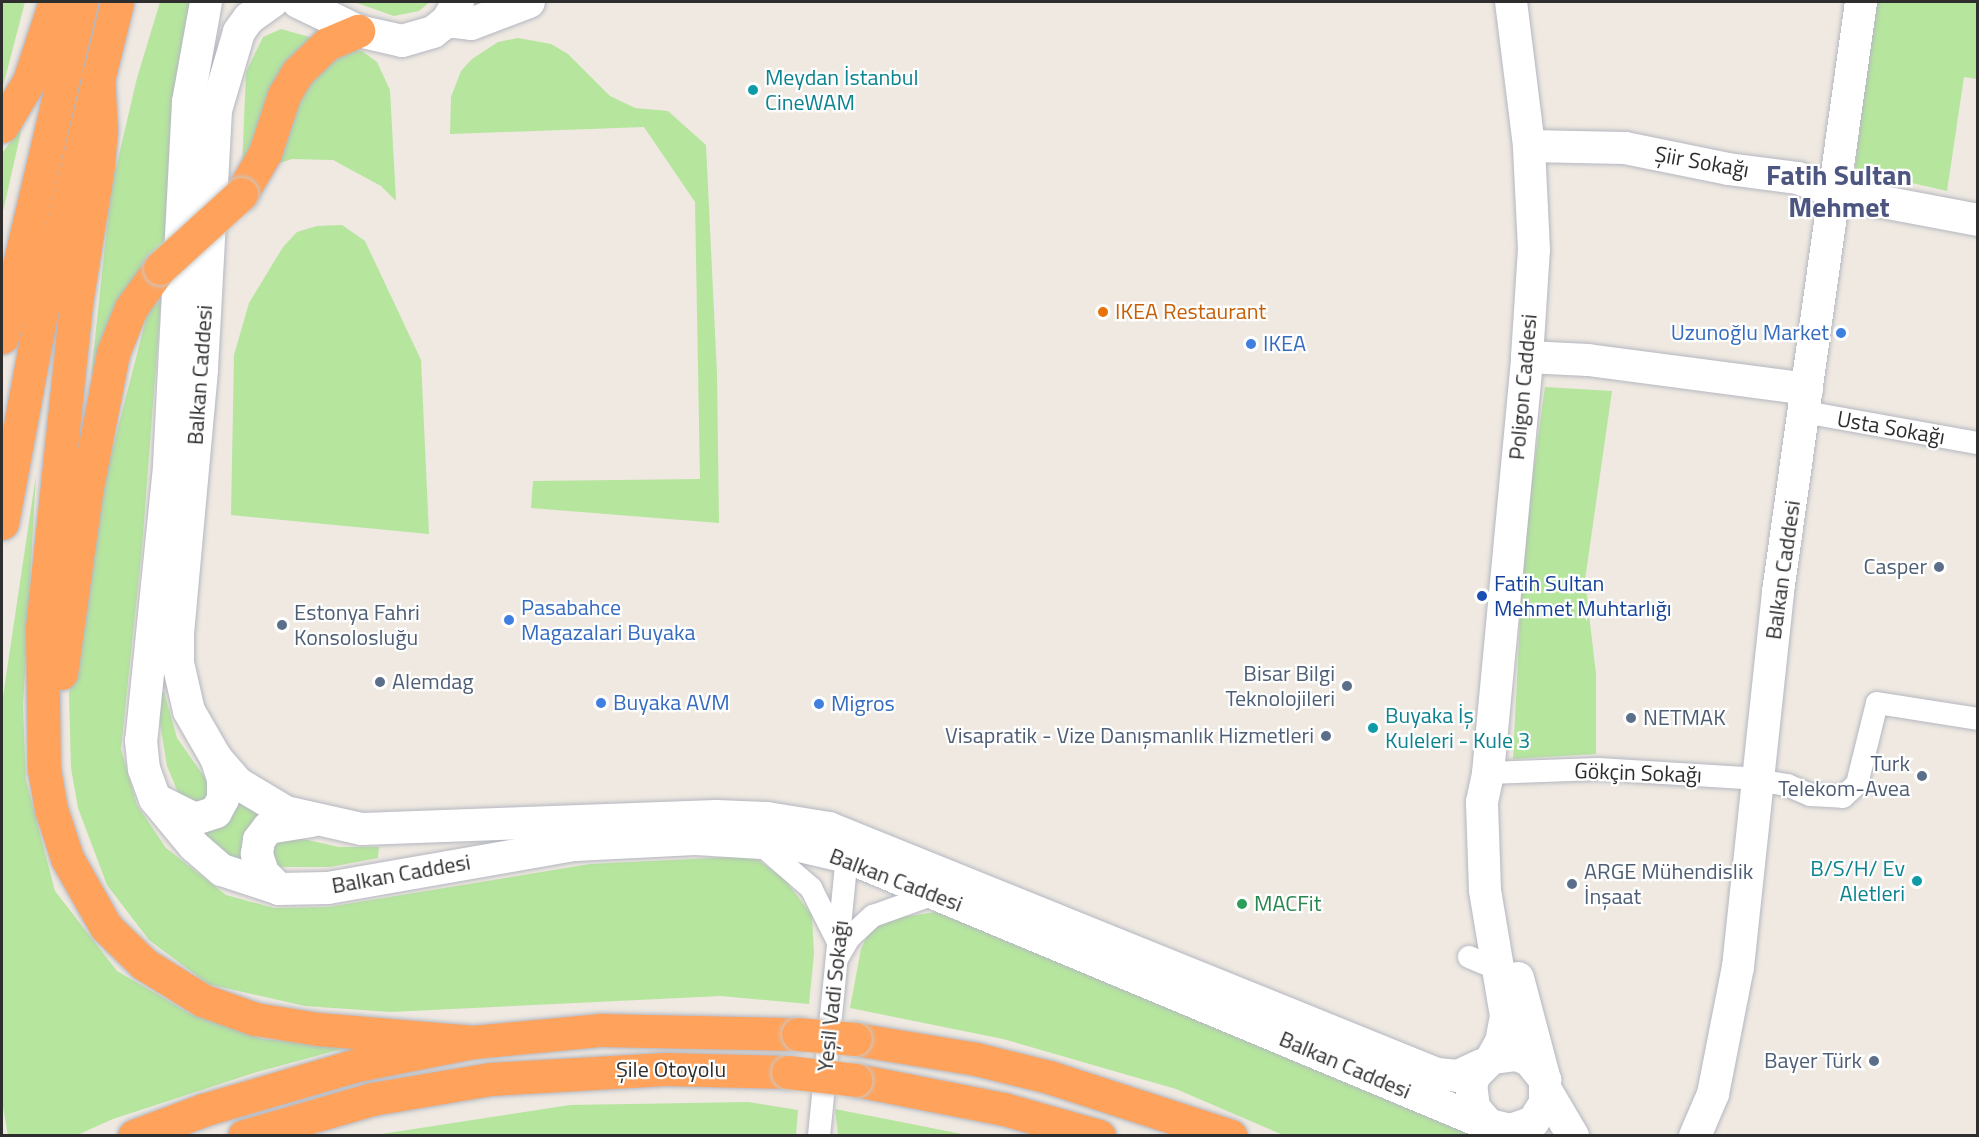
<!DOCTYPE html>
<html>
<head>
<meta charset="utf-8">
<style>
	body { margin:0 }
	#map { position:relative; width:1979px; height:1137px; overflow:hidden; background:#efe9e1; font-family:"Titillium Web",sans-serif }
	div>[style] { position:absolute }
	.green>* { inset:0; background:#b6e59e }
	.roads { filter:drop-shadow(0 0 2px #b4b7c1) drop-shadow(0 0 2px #b4b7c1) }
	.street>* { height:22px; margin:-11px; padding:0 11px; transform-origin:11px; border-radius:11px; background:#fff }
	.secondary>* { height:32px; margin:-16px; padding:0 16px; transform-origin:16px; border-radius:16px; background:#fff }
	.highway>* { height:33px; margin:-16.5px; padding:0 16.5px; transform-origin:16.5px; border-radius:16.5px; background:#ffa35c }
	.bridges { filter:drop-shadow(0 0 2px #c9c9c9) drop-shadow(0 0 2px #c9c9c9) }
	.highway-bridge>* { height:33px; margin:-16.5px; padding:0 16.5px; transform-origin:16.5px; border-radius:16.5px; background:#ffa35c }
	.dots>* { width:16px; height:16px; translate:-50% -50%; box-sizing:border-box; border:3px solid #fff; border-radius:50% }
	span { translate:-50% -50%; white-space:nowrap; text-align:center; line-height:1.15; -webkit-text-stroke:4.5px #fff; paint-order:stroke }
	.culture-label { font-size:22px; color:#0d838f }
	.left { translate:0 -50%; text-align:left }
	.right { translate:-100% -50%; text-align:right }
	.street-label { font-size:22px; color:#2e2e2e }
	.food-label { font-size:22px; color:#c56008 }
	.shop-label { font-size:22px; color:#366cbe }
	.service-label { font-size:22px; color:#4e5e75 }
	.transit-label { font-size:22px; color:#164399 }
	.leisure-label { font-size:22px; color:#27864d }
	.district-label { font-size:28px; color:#4d5680; font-weight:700 }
	.frame { position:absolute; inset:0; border:3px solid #2e2e2e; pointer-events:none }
</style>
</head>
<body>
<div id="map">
	<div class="green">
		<i style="clip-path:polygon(2px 2px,25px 2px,2px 90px)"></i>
		<i style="clip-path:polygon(160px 2px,198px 2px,169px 241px,123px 304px,91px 376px,111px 189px,137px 78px)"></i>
		<i style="clip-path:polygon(354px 2px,430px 2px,419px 11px,394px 16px)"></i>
		<i style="clip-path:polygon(1872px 2px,1977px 2px,1977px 79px,1964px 77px,1947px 191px,1855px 170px)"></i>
		<i style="clip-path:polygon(281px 29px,313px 38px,242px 168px,246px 72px,263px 37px)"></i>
		<i style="clip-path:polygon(518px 38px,551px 44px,568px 54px,610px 96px,635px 108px,668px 111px,706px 145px,717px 374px,719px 523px,531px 508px,533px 481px,700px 479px,695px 202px,644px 127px,450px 134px,451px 97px,461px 71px,472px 59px,498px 42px)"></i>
		<i style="clip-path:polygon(345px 49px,362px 51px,377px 62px,390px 90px,396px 201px,381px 186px,333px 160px,292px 159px,267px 167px,301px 88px)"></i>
		<i style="clip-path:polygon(22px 127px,2px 216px,2px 153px)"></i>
		<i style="clip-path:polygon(342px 225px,365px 241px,421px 360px,429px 534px,231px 515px,234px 355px,249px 303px,283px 247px,297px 232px,317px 226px)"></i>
		<i style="clip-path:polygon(161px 300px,142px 548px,121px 749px,137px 805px,166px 848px,226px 895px,274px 908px,328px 907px,590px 864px,753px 856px,785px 880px,812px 915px,814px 954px,809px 1004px,721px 996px,390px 1012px,305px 1006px,208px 984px,149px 940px,107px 885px,78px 808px,71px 768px,69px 695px,78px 606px,95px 517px,148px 311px)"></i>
		<i style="clip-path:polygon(1545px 387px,1612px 391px,1585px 580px,1596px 674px,1596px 754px,1513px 759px,1524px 539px)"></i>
		<i style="clip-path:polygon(36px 475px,23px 706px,26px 780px,55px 891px,117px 971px,191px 1014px,263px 1039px,353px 1046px,257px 1072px,113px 1119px,77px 1135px,8px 1136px,2px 1101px,2px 703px)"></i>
		<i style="clip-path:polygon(160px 692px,164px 692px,177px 738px,210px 785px,212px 790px,201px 808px,179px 795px,167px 766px,159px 717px)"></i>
		<i style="clip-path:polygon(235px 795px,267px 818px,250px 867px,225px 856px,201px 832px,221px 824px)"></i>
		<i style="clip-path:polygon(285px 835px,339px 847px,379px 847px,378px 858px,330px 867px,281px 867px,273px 864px,272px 843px)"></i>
		<i style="clip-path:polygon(936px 912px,1482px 1135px,1283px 1135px,1176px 1089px,1003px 1039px,850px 1008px,861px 949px,868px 934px,887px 919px)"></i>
		<i style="clip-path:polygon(748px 1102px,798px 1110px,796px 1135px,375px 1135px,570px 1105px)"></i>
		<i style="clip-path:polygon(835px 1109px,967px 1135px,838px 1135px)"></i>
	</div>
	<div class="roads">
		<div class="street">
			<i style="left:1805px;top:412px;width:176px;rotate:10.2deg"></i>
			<i style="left:1488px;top:773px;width:110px;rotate:-2.1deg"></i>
			<i style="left:1598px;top:769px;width:147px;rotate:3.5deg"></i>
			<i style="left:1745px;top:778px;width:43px;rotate:9.5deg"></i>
			<i style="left:1787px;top:785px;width:25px;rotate:23deg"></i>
			<i style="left:1810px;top:795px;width:33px;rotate:3deg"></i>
			<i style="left:1843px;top:797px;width:19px;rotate:-43deg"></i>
			<i style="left:1857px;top:784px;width:83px;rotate:-76.1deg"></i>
			<i style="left:1877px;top:703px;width:102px;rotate:9deg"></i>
			<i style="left:759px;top:843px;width:69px;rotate:40.9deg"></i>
			<i style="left:811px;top:888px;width:60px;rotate:63.4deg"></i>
			<i style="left:838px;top:957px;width:22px;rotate:-60deg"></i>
			<i style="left:849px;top:938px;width:33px;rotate:-43deg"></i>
			<i style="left:873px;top:916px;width:65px;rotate:-19.8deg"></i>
			<i style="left:1469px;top:957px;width:33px;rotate:23deg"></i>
			<i style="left:819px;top:1136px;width:280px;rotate:-84.3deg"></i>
		</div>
		<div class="secondary">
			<i style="left:206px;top:2px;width:102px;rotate:100.2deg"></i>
			<i style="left:188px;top:102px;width:365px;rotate:93deg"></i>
			<i style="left:169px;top:467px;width:275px;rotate:95.8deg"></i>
			<i style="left:141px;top:741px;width:28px;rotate:84deg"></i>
			<i style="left:144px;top:769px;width:32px;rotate:70deg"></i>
			<i style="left:155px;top:799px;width:61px;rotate:50.3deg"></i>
			<i style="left:194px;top:846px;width:37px;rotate:41deg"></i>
			<i style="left:222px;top:870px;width:60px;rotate:18.4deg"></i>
			<i style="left:279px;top:889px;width:49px;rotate:-1.2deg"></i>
			<i style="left:328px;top:888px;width:251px;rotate:-9.9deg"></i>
			<i style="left:575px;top:845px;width:120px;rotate:-2.9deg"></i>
			<i style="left:695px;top:839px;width:100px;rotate:3.4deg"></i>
			<i style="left:795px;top:845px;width:53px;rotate:13deg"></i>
			<i style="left:847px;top:857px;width:696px;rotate:22.66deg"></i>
			<i style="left:272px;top:2px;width:28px;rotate:145deg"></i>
			<i style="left:249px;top:18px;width:17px;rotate:126deg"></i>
			<i style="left:239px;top:32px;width:81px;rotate:106.4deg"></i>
			<i style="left:216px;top:110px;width:260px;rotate:93.1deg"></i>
			<i style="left:202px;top:370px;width:267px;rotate:95.2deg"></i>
			<i style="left:178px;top:636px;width:27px;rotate:90deg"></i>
			<i style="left:178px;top:663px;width:49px;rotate:77.1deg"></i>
			<i style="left:189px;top:711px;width:54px;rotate:60.1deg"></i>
			<i style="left:216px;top:758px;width:35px;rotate:49deg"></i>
			<i style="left:239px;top:784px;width:55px;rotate:30.8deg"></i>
			<i style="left:286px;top:812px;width:78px;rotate:12.6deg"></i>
			<i style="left:362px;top:829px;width:354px;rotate:-2.1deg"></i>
			<i style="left:716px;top:816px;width:51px;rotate:2.2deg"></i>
			<i style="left:767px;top:818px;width:63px;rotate:9.2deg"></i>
			<i style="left:829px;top:828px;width:656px;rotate:22.03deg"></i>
			<i style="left:1437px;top:1074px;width:21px;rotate:5deg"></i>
			<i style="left:1458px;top:1076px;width:26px;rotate:-25deg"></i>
			<i style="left:298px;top:2px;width:67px;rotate:25.8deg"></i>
			<i style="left:358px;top:31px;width:45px;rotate:12.8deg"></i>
			<i style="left:402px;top:41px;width:32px;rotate:-16deg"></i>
			<i style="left:433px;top:32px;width:18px;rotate:-38deg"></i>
			<i style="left:447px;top:21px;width:22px;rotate:-60deg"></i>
			<i style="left:447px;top:21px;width:24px;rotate:7deg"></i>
			<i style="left:471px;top:24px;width:62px;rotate:-20.8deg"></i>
			<i style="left:1529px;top:146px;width:96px;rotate:1.2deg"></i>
			<i style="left:1625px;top:148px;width:105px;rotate:11.5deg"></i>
			<i style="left:1728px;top:169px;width:71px;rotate:7.3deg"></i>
			<i style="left:1798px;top:178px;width:40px;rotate:22deg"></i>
			<i style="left:1835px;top:193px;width:146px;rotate:10.7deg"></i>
			<i style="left:1527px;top:357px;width:61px;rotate:2.8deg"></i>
			<i style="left:1588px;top:360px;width:221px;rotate:7.5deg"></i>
			<i style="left:159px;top:801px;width:40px;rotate:26.6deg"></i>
			<i style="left:195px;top:819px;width:22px;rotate:-18deg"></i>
			<i style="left:216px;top:812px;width:15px;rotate:-62deg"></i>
			<i style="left:223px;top:799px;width:20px;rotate:-90deg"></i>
			<i style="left:223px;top:779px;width:22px;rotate:-108deg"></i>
			<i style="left:279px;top:889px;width:23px;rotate:-135deg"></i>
			<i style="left:263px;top:873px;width:20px;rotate:-108deg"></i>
			<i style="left:257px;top:854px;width:14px;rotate:-82deg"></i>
			<i style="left:259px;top:840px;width:15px;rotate:-53deg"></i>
			<i style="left:268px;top:828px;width:44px;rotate:-9.2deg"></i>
			<i style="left:1518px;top:978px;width:106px;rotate:75.2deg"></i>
			<i style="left:1545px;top:1080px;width:23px;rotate:90deg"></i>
			<i style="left:1545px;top:1103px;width:22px;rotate:122deg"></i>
			<i style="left:1533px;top:1122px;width:23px;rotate:160deg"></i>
			<i style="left:1511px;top:1130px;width:23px;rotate:-167deg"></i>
			<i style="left:1489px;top:1125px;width:23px;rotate:-131deg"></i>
			<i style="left:1474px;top:1108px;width:23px;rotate:-97deg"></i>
			<i style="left:1471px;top:1085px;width:11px;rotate:-68deg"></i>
			<i style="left:1475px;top:1075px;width:24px;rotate:-45deg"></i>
			<i style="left:1492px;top:1058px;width:25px;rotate:-7deg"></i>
			<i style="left:1517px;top:1055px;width:13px;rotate:23deg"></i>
			<i style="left:1529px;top:1060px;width:26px;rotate:51deg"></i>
			<i style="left:1492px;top:1058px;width:18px;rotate:-61deg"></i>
			<i style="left:1501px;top:1042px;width:26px;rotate:-79deg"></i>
			<i style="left:1506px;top:1016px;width:128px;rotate:-99.5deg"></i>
			<i style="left:1485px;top:890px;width:88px;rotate:-92deg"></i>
			<i style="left:1482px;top:802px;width:30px;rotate:-78deg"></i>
			<i style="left:1488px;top:773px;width:418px;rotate:-84.6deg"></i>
			<i style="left:1527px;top:357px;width:107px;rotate:-86.3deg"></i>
			<i style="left:1534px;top:250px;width:104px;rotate:-92.8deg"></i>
			<i style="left:1529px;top:146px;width:145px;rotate:-97.1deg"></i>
			<i style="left:1547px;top:1092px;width:51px;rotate:59.4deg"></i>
			<i style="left:1695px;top:1136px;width:46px;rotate:-66.8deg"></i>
			<i style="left:1713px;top:1094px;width:129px;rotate:-78.9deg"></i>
			<i style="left:1738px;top:967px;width:377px;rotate:-83.9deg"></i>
			<i style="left:1778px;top:592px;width:596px;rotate:-81.99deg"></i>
		</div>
		<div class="highway">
			<i style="left:98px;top:75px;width:55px;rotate:86.9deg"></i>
			<i style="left:101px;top:130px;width:36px;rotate:95deg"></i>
			<i style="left:98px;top:166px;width:140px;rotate:99.1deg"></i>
			<i style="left:76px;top:304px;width:328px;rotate:96deg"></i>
			<i style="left:42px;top:630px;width:139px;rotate:89.2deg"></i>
			<i style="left:44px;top:769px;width:41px;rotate:80.1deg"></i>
			<i style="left:51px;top:809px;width:52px;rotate:71.9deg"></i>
			<i style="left:67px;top:858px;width:79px;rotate:60.5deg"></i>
			<i style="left:106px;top:927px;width:53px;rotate:44.2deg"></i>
			<i style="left:144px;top:964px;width:68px;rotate:31.8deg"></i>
			<i style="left:202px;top:1000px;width:56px;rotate:19.7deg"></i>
			<i style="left:255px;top:1019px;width:64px;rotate:9deg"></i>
			<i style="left:318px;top:1029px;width:156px;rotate:4.8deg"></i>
			<i style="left:2px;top:126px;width:52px;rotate:-59deg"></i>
			<i style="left:29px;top:81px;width:83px;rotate:-71.8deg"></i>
			<i style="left:241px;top:194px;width:48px;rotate:-59.7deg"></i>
			<i style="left:265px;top:153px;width:61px;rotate:-71.9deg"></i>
			<i style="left:284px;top:95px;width:27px;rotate:-59deg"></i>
			<i style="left:298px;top:72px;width:40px;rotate:-44deg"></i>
			<i style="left:327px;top:44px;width:34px;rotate:-23deg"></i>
			<i style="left:2px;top:337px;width:344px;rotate:-76.7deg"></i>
			<i style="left:2px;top:523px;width:219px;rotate:-79.5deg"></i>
			<i style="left:42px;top:308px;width:315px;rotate:-76.2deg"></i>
			<i style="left:61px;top:673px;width:183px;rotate:-82.1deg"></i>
			<i style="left:86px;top:492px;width:142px;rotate:-79deg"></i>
			<i style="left:113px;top:353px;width:48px;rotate:-68.2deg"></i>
			<i style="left:131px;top:308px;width:49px;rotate:-54.1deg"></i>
			<i style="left:855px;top:1039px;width:123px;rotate:9.4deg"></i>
			<i style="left:976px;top:1059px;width:75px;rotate:13.9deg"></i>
			<i style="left:1049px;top:1077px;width:191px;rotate:18deg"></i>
			<i style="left:856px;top:1080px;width:151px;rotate:11.1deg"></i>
			<i style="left:1004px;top:1109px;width:99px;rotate:15.9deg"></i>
			<i style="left:134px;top:1136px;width:74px;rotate:-20.6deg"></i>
			<i style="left:203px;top:1110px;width:160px;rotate:-16.3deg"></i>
			<i style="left:357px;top:1065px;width:118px;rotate:-11.2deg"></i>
			<i style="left:473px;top:1042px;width:129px;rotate:-5.4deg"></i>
			<i style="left:601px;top:1030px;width:197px;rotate:1.2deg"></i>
			<i style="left:244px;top:1136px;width:133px;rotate:-16.1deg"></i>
			<i style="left:372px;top:1099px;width:120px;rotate:-9.6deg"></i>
			<i style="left:490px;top:1079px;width:175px;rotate:-3.3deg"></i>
			<i style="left:665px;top:1069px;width:123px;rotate:1.4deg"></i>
		</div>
	</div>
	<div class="bridges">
		<div class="highway-bridge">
			<i style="left:160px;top:268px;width:110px;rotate:-42.4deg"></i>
			<i style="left:798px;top:1034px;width:57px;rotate:5deg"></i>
			<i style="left:788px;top:1072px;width:68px;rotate:6.7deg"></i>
		</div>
	</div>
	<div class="dots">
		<i style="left:753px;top:90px;background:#0f9aa8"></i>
		<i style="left:1103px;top:312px;background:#e8710a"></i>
		<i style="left:1841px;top:333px;background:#3f7fe0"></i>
		<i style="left:1251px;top:344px;background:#3f7fe0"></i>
		<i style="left:1939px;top:567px;background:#5c6f8a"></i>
		<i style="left:1482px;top:596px;background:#1a4fb4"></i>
		<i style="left:509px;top:620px;background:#3f7fe0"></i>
		<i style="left:282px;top:625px;background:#5c6f8a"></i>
		<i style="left:380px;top:682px;background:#5c6f8a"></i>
		<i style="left:1347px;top:686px;background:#5c6f8a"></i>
		<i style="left:601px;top:703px;background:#3f7fe0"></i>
		<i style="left:819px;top:704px;background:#3f7fe0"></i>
		<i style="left:1631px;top:718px;background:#5c6f8a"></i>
		<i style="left:1373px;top:728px;background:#0f9aa8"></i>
		<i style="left:1326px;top:736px;background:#5c6f8a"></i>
		<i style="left:1922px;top:776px;background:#5c6f8a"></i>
		<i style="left:1917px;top:881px;background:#0f9aa8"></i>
		<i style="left:1572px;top:884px;background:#5c6f8a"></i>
		<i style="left:1242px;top:904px;background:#2e9e5b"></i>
		<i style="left:1874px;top:1061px;background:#5c6f8a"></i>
	</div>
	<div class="culture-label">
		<span class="left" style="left:765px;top:90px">Meydan İstanbul<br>CineWAM</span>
		<span class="left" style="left:1385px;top:728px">Buyaka İş<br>Kuleleri - Kule 3</span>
		<span class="right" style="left:1905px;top:881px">B/S/H/ Ev<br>Aletleri</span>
	</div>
	<div class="street-label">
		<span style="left:1702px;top:162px;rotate:10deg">Şiir Sokağı</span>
		<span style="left:200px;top:375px;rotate:-86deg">Balkan Caddesi</span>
		<span style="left:1523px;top:387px;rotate:-85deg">Poligon Caddesi</span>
		<span style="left:1891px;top:428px;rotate:10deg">Usta Sokağı</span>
		<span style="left:1783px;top:570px;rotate:-82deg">Balkan Caddesi</span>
		<span style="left:1638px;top:773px;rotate:2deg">Gökçin Sokağı</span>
		<span style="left:401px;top:874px;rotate:-10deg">Balkan Caddesi</span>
		<span style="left:896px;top:880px;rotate:21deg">Balkan Caddesi</span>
		<span style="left:833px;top:996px;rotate:-84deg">Yeşil Vadi Sokağı</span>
		<span style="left:1345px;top:1065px;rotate:23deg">Balkan Caddesi</span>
		<span style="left:671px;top:1070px">Şile Otoyolu</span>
	</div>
	<div class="food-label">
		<span class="left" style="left:1115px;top:312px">IKEA Restaurant</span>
	</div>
	<div class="shop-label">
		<span class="right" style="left:1829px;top:333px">Uzunoğlu Market</span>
		<span class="left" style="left:1263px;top:344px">IKEA</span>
		<span class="left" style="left:521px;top:620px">Pasabahce<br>Magazalari Buyaka</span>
		<span class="left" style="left:613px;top:703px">Buyaka AVM</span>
		<span class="left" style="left:831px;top:704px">Migros</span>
	</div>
	<div class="service-label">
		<span class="right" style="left:1927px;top:567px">Casper</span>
		<span class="left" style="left:294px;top:625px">Estonya Fahri<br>Konsolosluğu</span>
		<span class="right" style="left:1335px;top:686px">Bisar Bilgi<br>Teknolojileri</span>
		<span class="left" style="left:392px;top:682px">Alemdag</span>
		<span class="left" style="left:1643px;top:718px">NETMAK</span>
		<span class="right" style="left:1314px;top:736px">Visapratik - Vize Danışmanlık Hizmetleri</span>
		<span class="right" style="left:1910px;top:776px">Turk<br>Telekom-Avea</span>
		<span class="left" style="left:1584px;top:884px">ARGE Mühendislik<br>İnşaat</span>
		<span class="right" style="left:1862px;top:1061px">Bayer Türk</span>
	</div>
	<div class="transit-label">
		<span class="left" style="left:1494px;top:596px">Fatih Sultan<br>Mehmet Muhtarlığı</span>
	</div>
	<div class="leisure-label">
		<span class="left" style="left:1254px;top:904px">MACFit</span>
	</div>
	<div class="district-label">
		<span style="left:1839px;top:191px">Fatih Sultan<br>Mehmet</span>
	</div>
	<div class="frame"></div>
</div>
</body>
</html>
